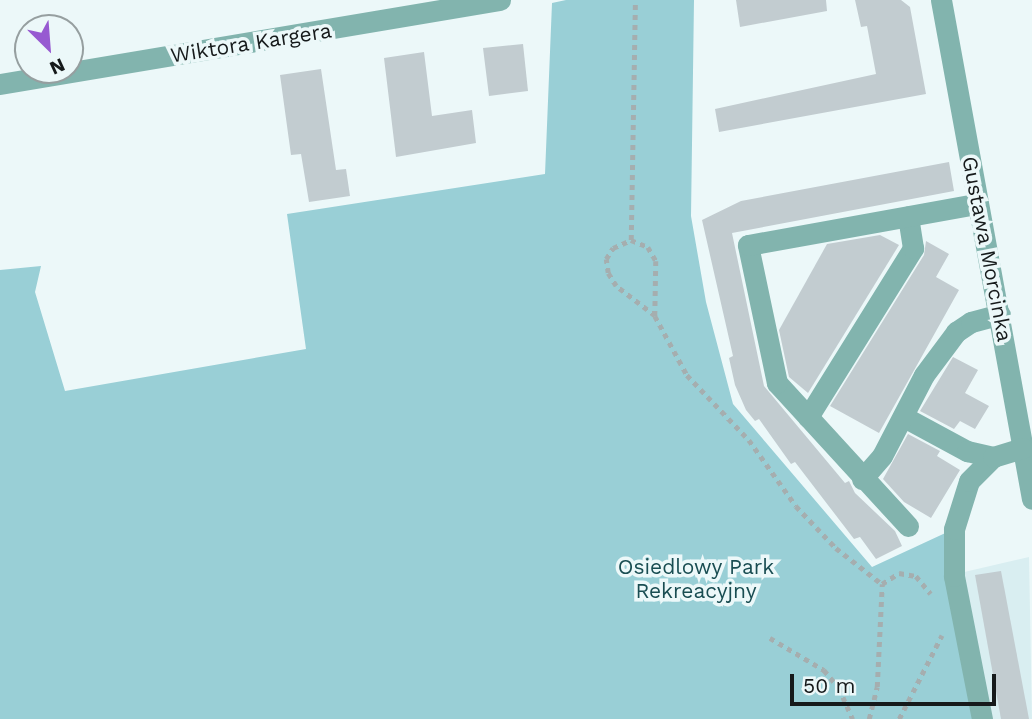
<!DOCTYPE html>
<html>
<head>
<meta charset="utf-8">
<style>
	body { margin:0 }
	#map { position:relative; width:1032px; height:719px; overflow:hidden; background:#ecf8f9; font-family:"Work Sans",sans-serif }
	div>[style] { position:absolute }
	.built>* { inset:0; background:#d9eef1 }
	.green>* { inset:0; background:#99cfd6 }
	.building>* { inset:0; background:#c2ccd0 }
	.path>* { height:4.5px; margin-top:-2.25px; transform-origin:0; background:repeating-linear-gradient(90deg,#a5aeaf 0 5px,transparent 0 10px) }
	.minor>* { height:21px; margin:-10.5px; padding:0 10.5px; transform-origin:10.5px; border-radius:10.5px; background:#82b4ae }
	span { translate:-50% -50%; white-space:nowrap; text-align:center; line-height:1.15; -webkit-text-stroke:7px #ecf8f9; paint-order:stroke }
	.street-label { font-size:21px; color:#161a1b }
	.park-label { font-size:21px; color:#194d52 }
	.north { position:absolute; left:14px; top:14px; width:70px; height:70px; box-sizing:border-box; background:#ecf8f9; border:2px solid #969fa0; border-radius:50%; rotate:155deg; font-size:19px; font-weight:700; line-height:28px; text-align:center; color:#161a1b }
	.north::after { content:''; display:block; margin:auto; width:24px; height:32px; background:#975ad1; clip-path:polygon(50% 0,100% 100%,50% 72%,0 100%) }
	.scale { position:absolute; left:790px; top:674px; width:206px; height:32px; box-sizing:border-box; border:4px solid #161a1b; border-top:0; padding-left:9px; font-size:21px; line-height:24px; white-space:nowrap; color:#161a1b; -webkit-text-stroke:5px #ecf8f9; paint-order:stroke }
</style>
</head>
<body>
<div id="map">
	<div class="built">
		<i style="clip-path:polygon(1029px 557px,1032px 719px,988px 719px,960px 573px)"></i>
	</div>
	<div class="green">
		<i style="clip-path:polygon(566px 0,694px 0,691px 216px,706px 302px,733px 404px,872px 567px,954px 529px,982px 719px,0 719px,0 270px,41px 266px,35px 292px,65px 391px,306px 349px,287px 214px,545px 174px,552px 3px)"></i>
	</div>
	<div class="building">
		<i style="clip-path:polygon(736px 0,826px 0,827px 11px,740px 27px)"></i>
		<i style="clip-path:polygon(855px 0,901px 0,910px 7px,926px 94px,719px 132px,715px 109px,876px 74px,867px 26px,861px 27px)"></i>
		<i style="clip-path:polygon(523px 44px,528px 91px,489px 96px,483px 48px)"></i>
		<i style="clip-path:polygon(424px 52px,432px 116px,472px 110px,476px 143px,396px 157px,384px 58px)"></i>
		<i style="clip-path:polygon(321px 69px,336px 170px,346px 169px,350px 196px,309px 202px,301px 154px,291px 155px,280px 75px)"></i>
		<i style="clip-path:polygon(949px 162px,954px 191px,732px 233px,764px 386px,845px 483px,849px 481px,855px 493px,895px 531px,902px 546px,876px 559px,860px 537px,854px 539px,795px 462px,791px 464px,759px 419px,755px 421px,746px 410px,735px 385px,729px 358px,733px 356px,702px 220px,741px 201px)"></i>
		<i style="clip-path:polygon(880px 235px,899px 245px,808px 393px,789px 377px,779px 330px,827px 244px)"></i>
		<i style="clip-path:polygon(926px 241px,949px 254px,936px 277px,959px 290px,879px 433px,830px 406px,924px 255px)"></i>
		<i style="clip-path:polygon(953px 357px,978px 370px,965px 393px,989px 406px,975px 429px,960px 421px,954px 429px,920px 411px)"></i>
		<i style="clip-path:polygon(908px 434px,940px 451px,937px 456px,960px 470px,931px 518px,904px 502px,883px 479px)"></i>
		<i style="clip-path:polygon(1001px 571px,1029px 719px,1001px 719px,975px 575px)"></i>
	</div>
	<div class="path">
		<i style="left:631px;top:240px;width:240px;rotate:-89deg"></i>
		<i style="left:655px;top:316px;width:49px;rotate:-142.4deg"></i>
		<i style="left:616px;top:286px;width:15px;rotate:-122deg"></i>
		<i style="left:608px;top:273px;width:14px;rotate:-98deg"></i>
		<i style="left:606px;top:259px;width:13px;rotate:-58deg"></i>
		<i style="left:613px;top:248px;width:20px;rotate:-24deg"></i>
		<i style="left:631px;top:240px;width:18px;rotate:22deg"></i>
		<i style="left:648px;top:247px;width:16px;rotate:60deg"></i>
		<i style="left:656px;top:261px;width:55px;rotate:91deg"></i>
		<i style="left:655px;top:316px;width:67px;rotate:61.5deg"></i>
		<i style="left:687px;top:375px;width:90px;rotate:46.4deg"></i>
		<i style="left:749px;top:440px;width:81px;rotate:54.5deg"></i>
		<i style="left:796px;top:506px;width:58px;rotate:46.4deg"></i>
		<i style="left:836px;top:548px;width:58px;rotate:38deg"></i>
		<i style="left:770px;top:638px;width:63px;rotate:30.7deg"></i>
		<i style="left:824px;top:670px;width:23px;rotate:50deg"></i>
		<i style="left:839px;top:688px;width:34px;rotate:66deg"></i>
		<i style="left:869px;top:719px;width:33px;rotate:-76deg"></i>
		<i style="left:877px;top:687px;width:103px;rotate:-87.2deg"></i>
		<i style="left:882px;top:584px;width:20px;rotate:-33deg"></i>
		<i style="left:899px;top:573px;width:17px;rotate:10deg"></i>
		<i style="left:916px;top:576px;width:23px;rotate:50deg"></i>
		<i style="left:899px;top:719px;width:94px;rotate:-62.9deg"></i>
	</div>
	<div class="minor">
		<i style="left:941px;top:0;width:507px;rotate:79.66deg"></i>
		<i style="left:0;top:84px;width:507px;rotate:-9.54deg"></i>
		<i style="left:808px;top:417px;width:199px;rotate:-58.1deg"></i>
		<i style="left:913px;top:248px;width:32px;rotate:-99deg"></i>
		<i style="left:904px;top:417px;width:72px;rotate:28.4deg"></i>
		<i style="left:967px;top:451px;width:27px;rotate:13deg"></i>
		<i style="left:862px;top:479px;width:30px;rotate:-49deg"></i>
		<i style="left:882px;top:456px;width:91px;rotate:-62.6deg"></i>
		<i style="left:924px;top:375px;width:54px;rotate:-53.3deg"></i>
		<i style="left:956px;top:332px;width:18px;rotate:-34deg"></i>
		<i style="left:971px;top:322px;width:30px;rotate:-15deg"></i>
		<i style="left:908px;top:526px;width:194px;rotate:-132.5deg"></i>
		<i style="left:777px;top:383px;width:141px;rotate:-101.9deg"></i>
		<i style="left:748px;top:245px;width:232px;rotate:-10.2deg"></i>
		<i style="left:982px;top:719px;width:146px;rotate:-101.1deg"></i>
		<i style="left:954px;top:576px;width:47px;rotate:-90deg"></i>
		<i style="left:954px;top:529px;width:50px;rotate:-72.6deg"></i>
		<i style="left:969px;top:481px;width:34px;rotate:-45deg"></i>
		<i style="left:993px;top:457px;width:31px;rotate:-17deg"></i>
	</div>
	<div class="street-label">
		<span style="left:251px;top:43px;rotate:-9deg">Wiktora Kargera</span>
		<span style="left:987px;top:249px;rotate:79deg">Gustawa Morcinka</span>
	</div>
	<div class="park-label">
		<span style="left:696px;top:579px">Osiedlowy Park<br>Rekreacyjny</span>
	</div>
	<div class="north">N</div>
	<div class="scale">50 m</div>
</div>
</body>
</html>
